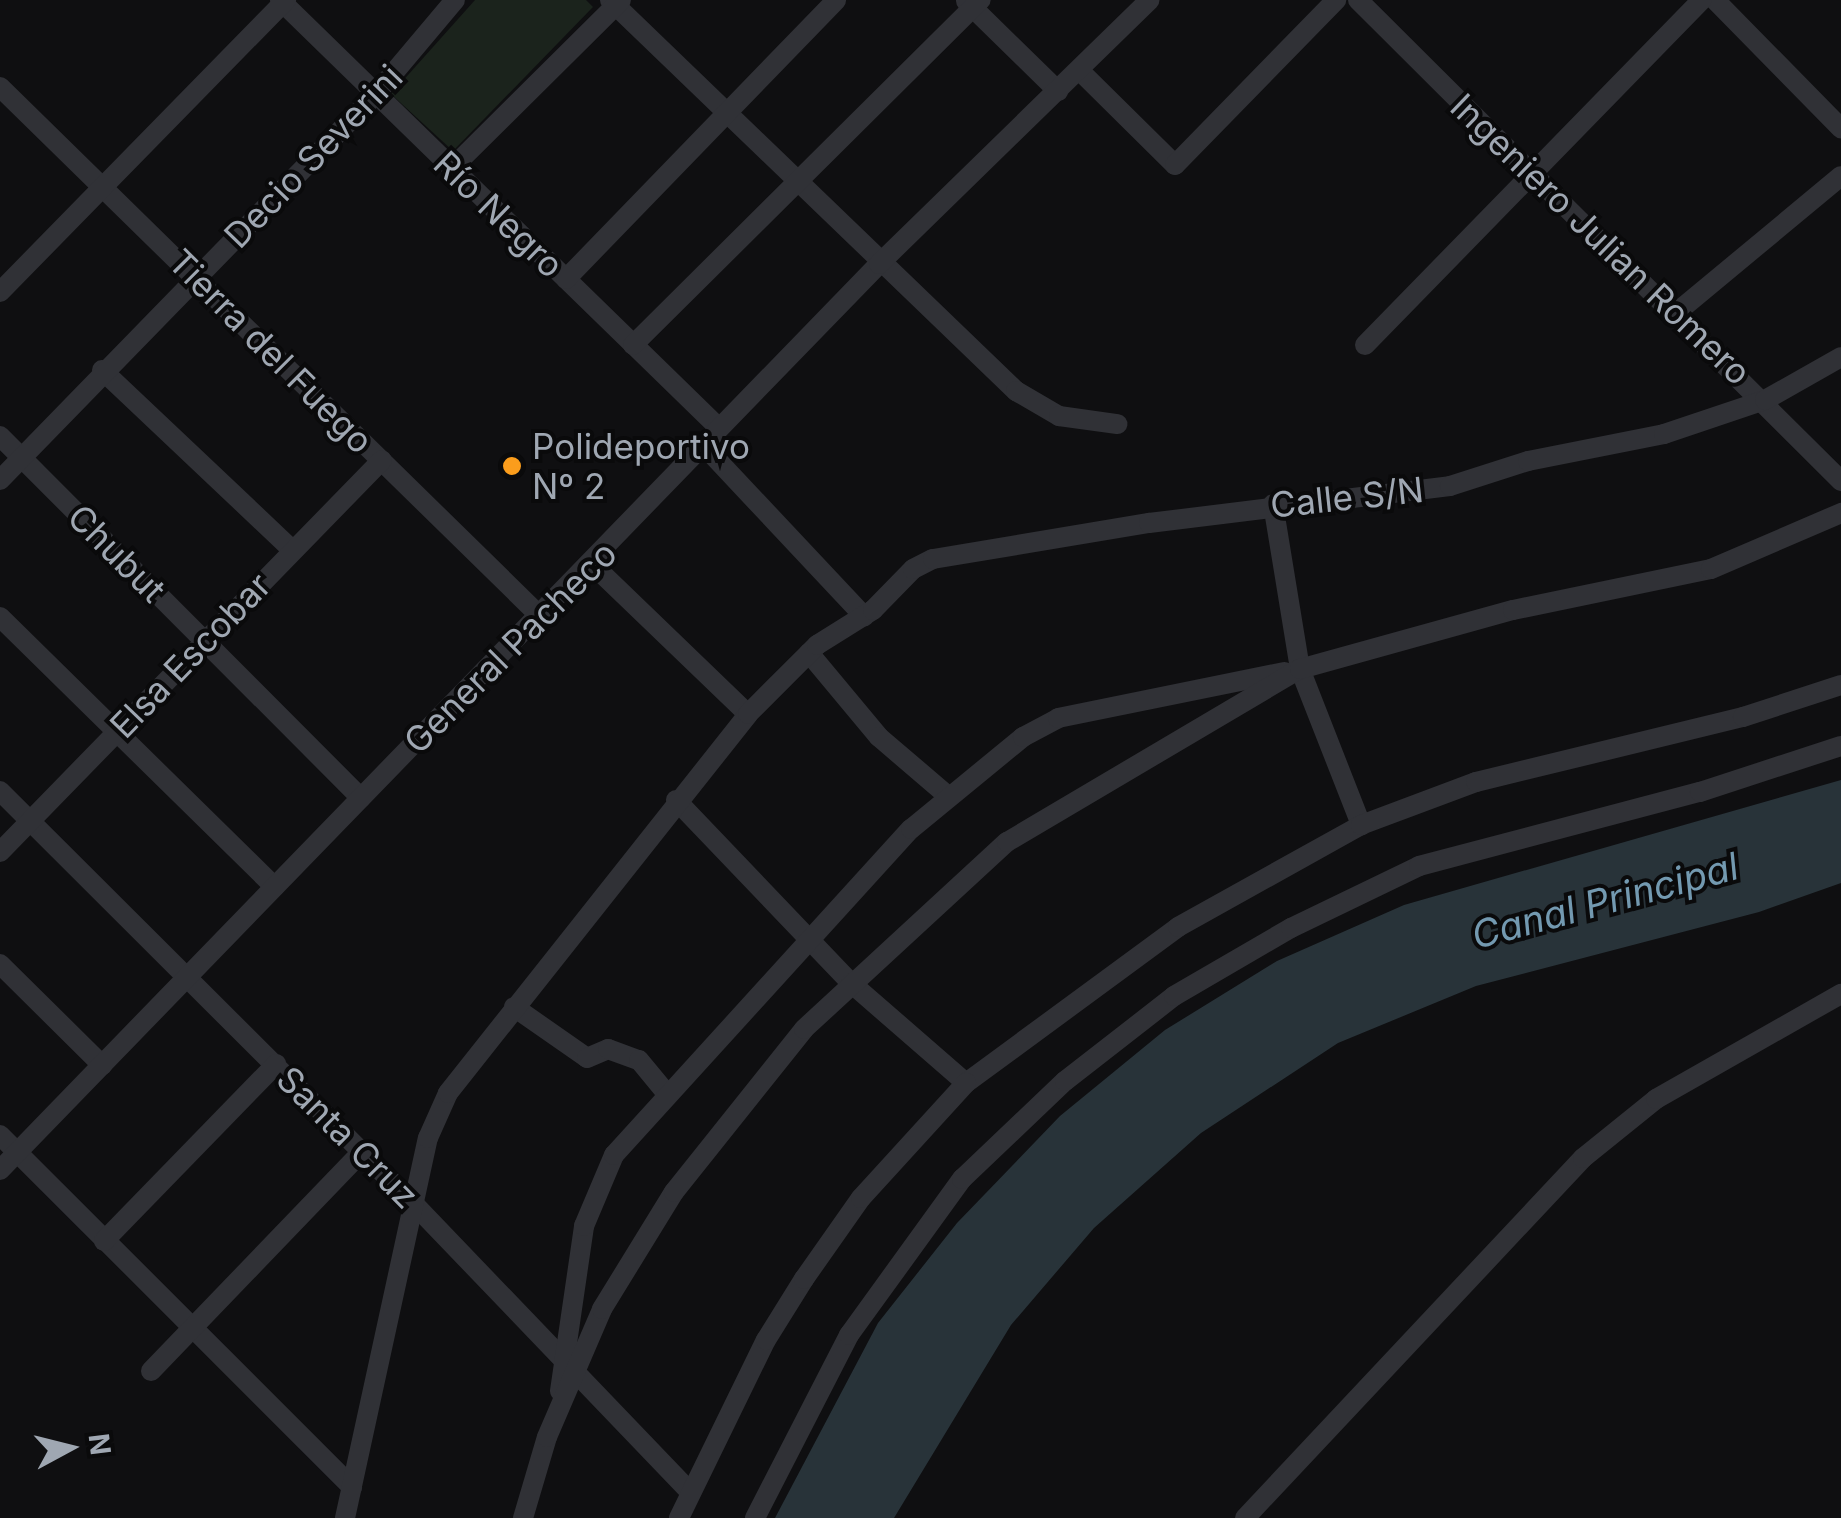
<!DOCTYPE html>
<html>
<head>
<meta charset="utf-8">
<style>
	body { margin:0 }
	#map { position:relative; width:1841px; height:1518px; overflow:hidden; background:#0f0f11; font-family:Inter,sans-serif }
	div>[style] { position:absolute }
	.green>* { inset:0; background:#1b231c }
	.water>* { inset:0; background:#283339 }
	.minor>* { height:20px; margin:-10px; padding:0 10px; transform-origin:10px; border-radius:10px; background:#303136 }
	.dots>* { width:28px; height:28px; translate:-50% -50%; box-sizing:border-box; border:5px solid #0a0a0b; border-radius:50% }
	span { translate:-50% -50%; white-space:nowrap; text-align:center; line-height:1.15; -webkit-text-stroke:8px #0a0a0b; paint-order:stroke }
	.street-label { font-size:35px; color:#9fa7b2 }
	.poi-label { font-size:35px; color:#9fa7b2 }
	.left { translate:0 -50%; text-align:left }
	.water-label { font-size:38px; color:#7399b0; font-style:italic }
	.north { position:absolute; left:20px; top:1398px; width:100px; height:100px; -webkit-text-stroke:8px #0a0a0b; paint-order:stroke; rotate:83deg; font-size:28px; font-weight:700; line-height:40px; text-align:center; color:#9fa7b2 }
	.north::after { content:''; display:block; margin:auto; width:35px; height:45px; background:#9fa7b2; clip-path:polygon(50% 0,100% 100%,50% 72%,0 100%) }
</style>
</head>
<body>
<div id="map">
	<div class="green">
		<i style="clip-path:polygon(475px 0,586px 0,593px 7px,453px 151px,391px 94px)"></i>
	</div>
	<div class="water">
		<i style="clip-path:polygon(1841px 780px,1841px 883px,1759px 912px,1476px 986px,1338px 1043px,1201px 1133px,1094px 1228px,1011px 1325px,894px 1518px,775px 1518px,878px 1323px,957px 1223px,1060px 1116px,1165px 1030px,1277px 961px,1404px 905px)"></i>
	</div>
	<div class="minor">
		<i style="left:280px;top:0;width:613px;rotate:44.27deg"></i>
		<i style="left:610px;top:0;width:564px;rotate:43.92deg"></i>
		<i style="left:1016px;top:391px;width:50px;rotate:30.2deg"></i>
		<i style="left:1059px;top:416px;width:59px;rotate:7.9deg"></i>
		<i style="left:1358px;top:0;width:682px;rotate:44.88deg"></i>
		<i style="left:1715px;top:0;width:180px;rotate:45.5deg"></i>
		<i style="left:966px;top:1px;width:129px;rotate:44.4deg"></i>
		<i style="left:1079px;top:70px;width:135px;rotate:44.7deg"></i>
		<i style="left:1175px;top:165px;width:231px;rotate:-45.7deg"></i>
		<i style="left:0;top:87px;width:756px;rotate:44.41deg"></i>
		<i style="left:452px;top:168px;width:238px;rotate:-44.8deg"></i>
		<i style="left:566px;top:279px;width:388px;rotate:-45.9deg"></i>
		<i style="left:0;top:292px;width:409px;rotate:-45.6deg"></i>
		<i style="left:1676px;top:313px;width:214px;rotate:-39.7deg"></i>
		<i style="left:633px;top:345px;width:490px;rotate:-44.8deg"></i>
		<i style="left:1365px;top:345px;width:482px;rotate:-45.7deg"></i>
		<i style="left:102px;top:370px;width:260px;rotate:43.4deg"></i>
		<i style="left:0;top:436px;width:511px;rotate:45.08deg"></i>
		<i style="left:706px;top:448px;width:231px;rotate:46.8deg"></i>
		<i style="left:0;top:480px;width:537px;rotate:-45.75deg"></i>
		<i style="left:375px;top:95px;width:124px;rotate:-49.9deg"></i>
		<i style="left:1273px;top:504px;width:167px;rotate:80.7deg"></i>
		<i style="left:1300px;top:669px;width:168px;rotate:68.6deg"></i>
		<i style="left:593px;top:565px;width:215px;rotate:43.9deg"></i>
		<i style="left:0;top:617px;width:385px;rotate:44.5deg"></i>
		<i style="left:809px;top:653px;width:109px;rotate:50.2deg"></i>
		<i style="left:879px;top:737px;width:89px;rotate:40.5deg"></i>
		<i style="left:0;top:791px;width:583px;rotate:44.93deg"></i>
		<i style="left:413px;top:1203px;width:397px;rotate:46.2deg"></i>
		<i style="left:676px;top:800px;width:253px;rotate:46.3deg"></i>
		<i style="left:851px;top:983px;width:152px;rotate:41deg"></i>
		<i style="left:966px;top:1083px;width:263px;rotate:-36.3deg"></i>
		<i style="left:1178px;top:927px;width:210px;rotate:-29.1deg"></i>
		<i style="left:1361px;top:825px;width:123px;rotate:-20.5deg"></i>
		<i style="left:1476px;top:782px;width:275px;rotate:-13.7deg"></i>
		<i style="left:1743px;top:717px;width:103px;rotate:-18.1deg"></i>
		<i style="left:0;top:852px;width:547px;rotate:-45.74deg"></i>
		<i style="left:0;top:964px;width:144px;rotate:44.7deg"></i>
		<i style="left:514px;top:1007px;width:89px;rotate:34.9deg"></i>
		<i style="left:587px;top:1058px;width:23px;rotate:-23deg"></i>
		<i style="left:608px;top:1049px;width:33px;rotate:20deg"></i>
		<i style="left:639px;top:1060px;width:44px;rotate:50.5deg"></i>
		<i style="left:0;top:1135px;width:498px;rotate:45deg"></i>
		<i style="left:0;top:1170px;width:1262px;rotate:-45.87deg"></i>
		<i style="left:879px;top:264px;width:378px;rotate:-44.3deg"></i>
		<i style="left:104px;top:1241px;width:247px;rotate:-45.8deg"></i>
		<i style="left:151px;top:1371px;width:303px;rotate:-46.1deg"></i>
		<i style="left:560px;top:1391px;width:167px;rotate:-81.7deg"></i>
		<i style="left:584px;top:1226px;width:77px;rotate:-67.1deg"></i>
		<i style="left:614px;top:1155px;width:441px;rotate:-47.7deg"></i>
		<i style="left:911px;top:829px;width:145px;rotate:-39.4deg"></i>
		<i style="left:1023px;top:737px;width:40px;rotate:-28deg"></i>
		<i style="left:1058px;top:718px;width:231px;rotate:-11.5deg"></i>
		<i style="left:345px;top:1518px;width:389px;rotate:-77.7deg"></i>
		<i style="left:428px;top:1138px;width:49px;rotate:-66deg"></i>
		<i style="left:448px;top:1093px;width:483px;rotate:-51.6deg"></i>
		<i style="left:748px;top:714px;width:98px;rotate:-45deg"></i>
		<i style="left:817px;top:645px;width:66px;rotate:-32deg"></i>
		<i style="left:873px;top:610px;width:57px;rotate:-45.7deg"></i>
		<i style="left:913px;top:569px;width:22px;rotate:-27deg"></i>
		<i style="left:933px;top:559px;width:219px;rotate:-9.5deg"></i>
		<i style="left:1149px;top:523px;width:303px;rotate:-7deg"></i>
		<i style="left:1450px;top:486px;width:82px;rotate:-17.8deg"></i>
		<i style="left:1528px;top:461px;width:139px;rotate:-11.2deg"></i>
		<i style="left:1664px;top:434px;width:107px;rotate:-18.6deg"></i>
		<i style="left:1765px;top:400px;width:87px;rotate:-29.5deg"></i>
		<i style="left:523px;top:1518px;width:84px;rotate:-73.5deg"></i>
		<i style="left:547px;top:1437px;width:139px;rotate:-66.7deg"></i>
		<i style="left:602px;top:1309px;width:137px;rotate:-58.4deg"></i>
		<i style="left:674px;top:1192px;width:208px;rotate:-51.4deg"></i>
		<i style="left:804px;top:1029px;width:276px;rotate:-42.7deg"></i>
		<i style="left:1007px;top:842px;width:340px;rotate:-30.6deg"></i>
		<i style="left:1300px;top:669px;width:221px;rotate:-15.5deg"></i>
		<i style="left:1513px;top:610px;width:202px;rotate:-11.7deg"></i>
		<i style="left:1711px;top:569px;width:142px;rotate:-23.3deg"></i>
		<i style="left:679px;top:1518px;width:198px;rotate:-64deg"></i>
		<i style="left:766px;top:1340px;width:72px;rotate:-58.1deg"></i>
		<i style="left:804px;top:1279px;width:99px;rotate:-54.9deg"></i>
		<i style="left:861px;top:1198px;width:156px;rotate:-47.6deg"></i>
		<i style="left:755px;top:1518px;width:206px;rotate:-62.8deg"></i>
		<i style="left:849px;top:1335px;width:193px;rotate:-54.1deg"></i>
		<i style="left:962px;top:1179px;width:142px;rotate:-43.6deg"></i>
		<i style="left:1065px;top:1081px;width:138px;rotate:-37.9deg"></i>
		<i style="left:1174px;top:996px;width:135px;rotate:-30.2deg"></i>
		<i style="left:1291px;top:928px;width:142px;rotate:-25.8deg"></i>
		<i style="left:1419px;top:866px;width:291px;rotate:-14.8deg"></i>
		<i style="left:1700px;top:792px;width:148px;rotate:-18.1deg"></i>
		<i style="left:1245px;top:1518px;width:494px;rotate:-46.8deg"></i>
		<i style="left:1583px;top:1158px;width:94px;rotate:-38.9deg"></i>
		<i style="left:1656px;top:1099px;width:213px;rotate:-29.6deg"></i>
	</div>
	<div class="dots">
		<i style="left:512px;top:466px;background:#fb9d1c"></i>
	</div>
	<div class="street-label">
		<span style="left:313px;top:156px;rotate:-46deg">Decio Severini</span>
		<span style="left:499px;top:214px;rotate:44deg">Río Negro</span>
		<span style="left:1601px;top:239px;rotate:44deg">Ingeniero Julian Romero</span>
		<span style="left:271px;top:351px;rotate:45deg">Tierra del Fuego</span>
		<span style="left:1347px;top:497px;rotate:-6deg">Calle S/N</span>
		<span style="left:117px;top:553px;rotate:45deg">Chubut</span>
		<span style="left:510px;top:647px;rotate:-45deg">General Pacheco</span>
		<span style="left:190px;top:655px;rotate:-46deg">Elsa Escobar</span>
		<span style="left:348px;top:1137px;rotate:45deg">Santa Cruz</span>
	</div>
	<div class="poi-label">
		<span class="left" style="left:532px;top:466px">Polideportivo<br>Nº 2</span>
	</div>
	<div class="water-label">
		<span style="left:1605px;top:901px;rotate:-15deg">Canal Principal</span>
	</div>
	<div class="north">N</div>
</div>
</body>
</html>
